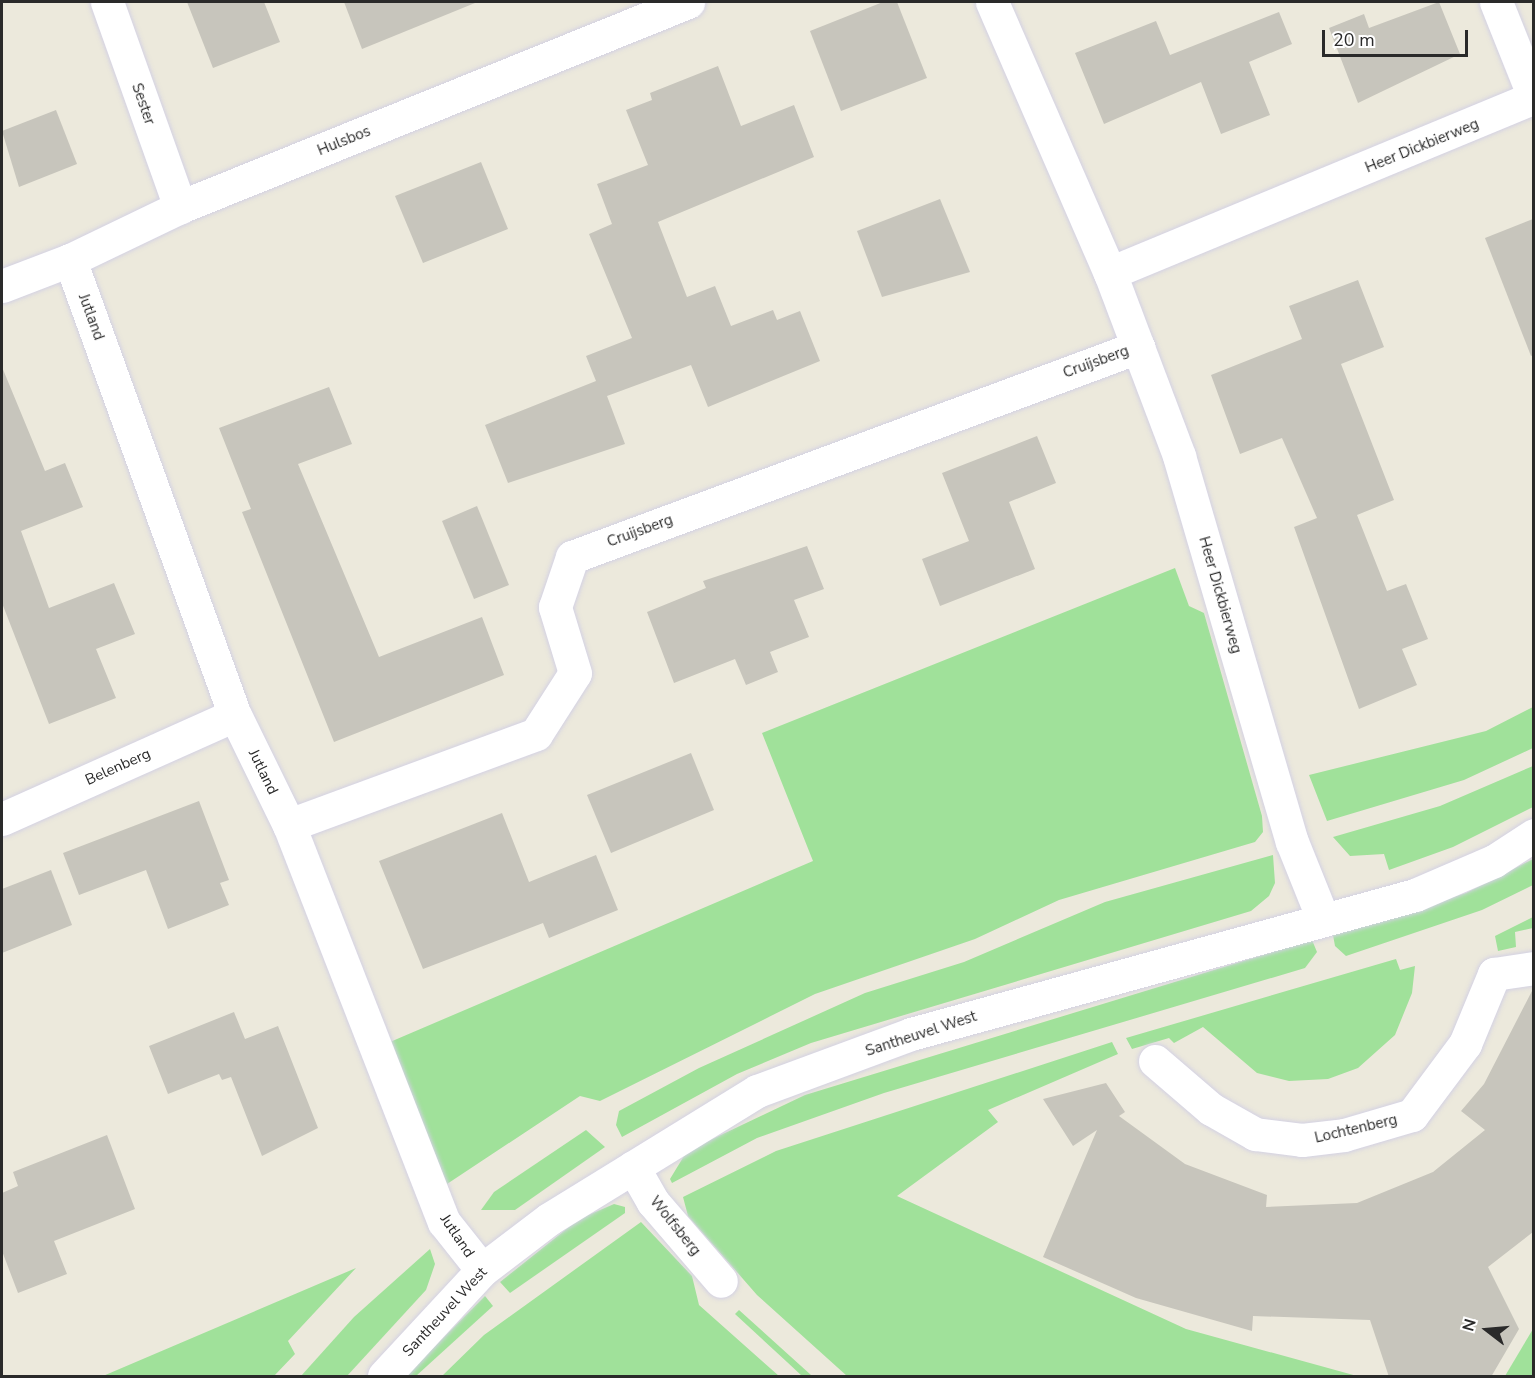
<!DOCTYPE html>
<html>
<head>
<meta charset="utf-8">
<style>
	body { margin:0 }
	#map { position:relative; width:1535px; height:1378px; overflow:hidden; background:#ece9dc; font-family:"Nunito Sans",sans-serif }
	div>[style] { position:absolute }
	.green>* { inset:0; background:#a0e19a }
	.building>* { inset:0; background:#c7c5bc }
	.roads { filter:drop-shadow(0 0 2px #d3d1e3) drop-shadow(0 0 2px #d3d1e3) }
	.minor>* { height:33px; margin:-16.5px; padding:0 16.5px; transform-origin:16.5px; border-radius:16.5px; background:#fff }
	.tertiary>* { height:33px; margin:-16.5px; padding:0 16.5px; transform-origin:16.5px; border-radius:16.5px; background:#fff }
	span { translate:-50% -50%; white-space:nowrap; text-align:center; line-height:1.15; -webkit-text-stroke:4.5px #fff; paint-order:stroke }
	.street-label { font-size:15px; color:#2a2a2a }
	.frame { position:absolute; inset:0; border:3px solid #2a2a2a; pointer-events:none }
	.north { position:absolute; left:1457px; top:1300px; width:60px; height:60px; -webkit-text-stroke:4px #fff; paint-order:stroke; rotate:286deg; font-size:16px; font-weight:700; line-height:24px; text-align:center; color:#2a2a2a }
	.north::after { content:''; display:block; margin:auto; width:21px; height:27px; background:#2a2a2a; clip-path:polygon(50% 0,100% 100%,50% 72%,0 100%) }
	.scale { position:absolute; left:1322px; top:30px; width:146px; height:27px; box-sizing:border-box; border:3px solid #2a2a2a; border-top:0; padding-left:8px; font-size:18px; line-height:21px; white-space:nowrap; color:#2a2a2a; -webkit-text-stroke:4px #fff; paint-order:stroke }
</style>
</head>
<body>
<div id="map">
	<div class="green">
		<i style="clip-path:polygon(1175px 568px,1189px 606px,1204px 613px,1262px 816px,1263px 832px,1255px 842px,1059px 900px,975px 939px,815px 994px,600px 1101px,580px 1096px,447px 1184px,390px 1042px,813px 861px,762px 733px)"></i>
		<i style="clip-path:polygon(1533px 707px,1533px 748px,1464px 780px,1327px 821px,1309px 775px,1486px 731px)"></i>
		<i style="clip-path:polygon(1533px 766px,1533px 807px,1453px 847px,1389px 870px,1384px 854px,1350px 856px,1333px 837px,1440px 806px)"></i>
		<i style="clip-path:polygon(1273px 855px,1275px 883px,1269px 896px,1251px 911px,811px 1043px,737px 1074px,622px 1137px,616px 1125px,619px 1111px,699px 1068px,865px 993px,964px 962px,1105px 902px)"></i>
		<i style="clip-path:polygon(1533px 859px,1533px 885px,1482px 910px,1346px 956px,1335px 946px,1333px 935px,1466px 893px)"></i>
		<i style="clip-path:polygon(1533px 917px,1533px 928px,1515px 932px,1516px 947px,1498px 951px,1495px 936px)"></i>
		<i style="clip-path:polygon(1312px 940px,1317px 952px,1305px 968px,884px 1093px,757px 1138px,672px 1183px,670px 1179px,687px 1151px,805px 1095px)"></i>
		<i style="clip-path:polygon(1396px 959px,1400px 970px,1415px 966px,1412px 993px,1395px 1035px,1358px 1068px,1328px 1079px,1289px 1081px,1257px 1073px,1203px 1027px,1174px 1043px,1169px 1038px,1132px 1049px,1126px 1038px)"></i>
		<i style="clip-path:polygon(1112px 1042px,1118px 1054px,988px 1110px,998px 1122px,897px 1196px,1186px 1329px,1357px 1376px,847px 1376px,757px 1295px,688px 1216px,683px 1197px,776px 1151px)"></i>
		<i style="clip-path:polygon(586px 1130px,605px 1147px,515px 1210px,481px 1210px,494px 1192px)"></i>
		<i style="clip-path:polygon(614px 1204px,625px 1207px,625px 1213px,510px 1293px,500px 1282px,579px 1219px)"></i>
		<i style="clip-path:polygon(641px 1222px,692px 1276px,699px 1305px,779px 1376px,442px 1376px,484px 1335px)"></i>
		<i style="clip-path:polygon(430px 1249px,435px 1264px,426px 1290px,347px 1376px,301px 1376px,354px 1317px)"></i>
		<i style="clip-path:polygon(356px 1268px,288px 1341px,295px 1354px,274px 1376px,103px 1376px)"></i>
		<i style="clip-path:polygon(485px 1296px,493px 1306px,416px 1376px,405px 1376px)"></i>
		<i style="clip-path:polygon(739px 1310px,811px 1375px,813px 1376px,802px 1376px,787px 1362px,735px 1314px)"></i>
		<i style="clip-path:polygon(1533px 1329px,1533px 1376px,1505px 1376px)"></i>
	</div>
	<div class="building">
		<i style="clip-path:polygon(187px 2px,264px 2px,280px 42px,213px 68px)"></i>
		<i style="clip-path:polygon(344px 2px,474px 2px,475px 3px,362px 49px)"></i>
		<i style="clip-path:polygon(883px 2px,897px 2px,927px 78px,841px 111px,810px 31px)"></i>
		<i style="clip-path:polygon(1439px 2px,1460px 54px,1358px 103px,1329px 28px,1364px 14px,1369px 28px)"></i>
		<i style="clip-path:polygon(1279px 12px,1292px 44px,1249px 62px,1270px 115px,1221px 134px,1201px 82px,1104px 124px,1075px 53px,1156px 21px,1170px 55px)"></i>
		<i style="clip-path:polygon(718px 66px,741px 126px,794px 105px,814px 157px,658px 222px,687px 297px,715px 286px,731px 326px,773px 310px,777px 320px,800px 311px,820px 361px,708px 407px,691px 365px,607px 396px,625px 444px,508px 483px,485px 425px,596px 381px,586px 356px,632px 338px,589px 234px,612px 224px,597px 184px,648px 165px,626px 110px,652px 100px,650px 93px)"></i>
		<i style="clip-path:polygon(56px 110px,77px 164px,19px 187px,2px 131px)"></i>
		<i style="clip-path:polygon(481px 162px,508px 229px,423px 263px,395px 196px)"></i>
		<i style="clip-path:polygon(940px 199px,970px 272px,882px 297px,857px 231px)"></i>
		<i style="clip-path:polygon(1533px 219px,1533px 355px,1531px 356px,1485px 238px)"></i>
		<i style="clip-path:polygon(1358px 280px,1384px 347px,1341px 364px,1394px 500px,1357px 515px,1387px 591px,1406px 584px,1428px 639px,1402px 649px,1417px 685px,1359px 709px,1294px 527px,1317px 518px,1282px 438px,1240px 454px,1211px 375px,1302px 339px,1289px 306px)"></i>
		<i style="clip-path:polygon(2px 367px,45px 471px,65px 463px,83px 507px,21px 531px,49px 608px,114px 583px,135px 634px,96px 649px,116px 698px,49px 724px,2px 603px)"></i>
		<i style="clip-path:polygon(329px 387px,352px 444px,298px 464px,379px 657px,482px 617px,504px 675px,334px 742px,242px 512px,251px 509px,219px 428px)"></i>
		<i style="clip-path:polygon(1037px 436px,1056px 483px,1009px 502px,1035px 569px,940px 606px,922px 559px,969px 541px,942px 473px)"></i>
		<i style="clip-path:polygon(477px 506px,509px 585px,474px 599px,442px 521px)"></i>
		<i style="clip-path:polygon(807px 546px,824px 589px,794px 600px,809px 637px,770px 652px,778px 672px,746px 685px,735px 659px,674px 683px,647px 612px,706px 588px,703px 581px)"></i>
		<i style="clip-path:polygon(691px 753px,714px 810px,611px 853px,587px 795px)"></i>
		<i style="clip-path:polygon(199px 801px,229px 880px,220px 883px,229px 905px,168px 929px,146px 870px,79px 895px,63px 853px)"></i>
		<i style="clip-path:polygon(502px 813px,529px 882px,596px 855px,618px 910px,549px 938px,543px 923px,423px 969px,379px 861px)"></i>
		<i style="clip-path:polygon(51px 870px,72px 925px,2px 953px,2px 889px)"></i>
		<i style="clip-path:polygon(1533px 989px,1533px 1232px,1488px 1267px,1519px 1329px,1491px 1377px,1389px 1377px,1370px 1320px,1253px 1316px,1252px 1331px,1136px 1298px,1043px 1257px,1097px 1130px,1073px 1146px,1043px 1099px,1106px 1083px,1125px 1112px,1119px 1116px,1185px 1164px,1267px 1195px,1266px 1207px,1357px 1203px,1433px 1172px,1485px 1130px,1461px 1111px,1484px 1084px)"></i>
		<i style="clip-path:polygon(234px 1012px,245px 1039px,278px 1026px,318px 1128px,262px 1156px,231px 1077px,222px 1080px,219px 1074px,168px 1094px,149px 1046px)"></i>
		<i style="clip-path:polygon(107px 1135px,135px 1209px,54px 1241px,67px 1274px,18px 1293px,2px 1251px,2px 1193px,18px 1186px,13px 1172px)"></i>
	</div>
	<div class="roads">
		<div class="minor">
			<i style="left:107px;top:2px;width:218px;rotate:70.4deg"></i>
			<i style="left:992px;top:2px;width:296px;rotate:66.5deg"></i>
			<i style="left:1110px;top:273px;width:196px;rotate:69.3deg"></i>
			<i style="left:1179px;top:456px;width:402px;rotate:73.7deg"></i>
			<i style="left:1292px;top:842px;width:83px;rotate:68.1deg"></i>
			<i style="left:1496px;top:2px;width:102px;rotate:68.2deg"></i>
			<i style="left:70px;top:260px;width:484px;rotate:70.1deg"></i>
			<i style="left:235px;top:715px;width:123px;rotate:63.9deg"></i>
			<i style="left:289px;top:825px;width:426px;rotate:68.7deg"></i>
			<i style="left:444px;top:1222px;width:61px;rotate:51.6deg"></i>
			<i style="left:1110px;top:273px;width:459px;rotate:-22.5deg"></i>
			<i style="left:2px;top:286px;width:73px;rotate:-20.9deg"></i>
			<i style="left:70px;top:260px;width:122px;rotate:-25.7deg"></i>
			<i style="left:180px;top:207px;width:548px;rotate:-21.98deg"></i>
			<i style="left:2px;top:819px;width:255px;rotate:-24.1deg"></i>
			<i style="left:289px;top:825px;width:263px;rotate:-20.2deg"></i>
			<i style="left:536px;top:734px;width:72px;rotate:-57.4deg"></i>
			<i style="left:575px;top:673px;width:69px;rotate:-106.9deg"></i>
			<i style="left:555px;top:607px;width:53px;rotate:-71.2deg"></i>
			<i style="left:572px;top:557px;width:604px;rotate:-20.36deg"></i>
			<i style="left:1155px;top:1061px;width:74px;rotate:40.6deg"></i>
			<i style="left:1211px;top:1109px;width:51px;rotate:29.6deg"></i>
			<i style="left:1255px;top:1134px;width:47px;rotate:7.3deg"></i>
			<i style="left:1302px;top:1140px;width:42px;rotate:-6.8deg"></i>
			<i style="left:1344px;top:1135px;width:71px;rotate:-16.4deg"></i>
			<i style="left:1412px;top:1115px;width:89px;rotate:-53.3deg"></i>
			<i style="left:1465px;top:1044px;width:76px;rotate:-67.5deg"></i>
			<i style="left:1494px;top:974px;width:40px;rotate:-8.5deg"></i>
			<i style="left:633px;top:1167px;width:40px;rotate:60.3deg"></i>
			<i style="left:653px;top:1202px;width:104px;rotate:49.3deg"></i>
		</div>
		<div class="tertiary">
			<i style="left:384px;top:1376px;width:144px;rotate:-47.2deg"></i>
			<i style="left:482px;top:1270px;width:84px;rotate:-37.3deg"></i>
			<i style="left:549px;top:1219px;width:244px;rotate:-31.6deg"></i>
			<i style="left:757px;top:1091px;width:164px;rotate:-20.3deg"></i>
			<i style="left:911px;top:1034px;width:523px;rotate:-15.42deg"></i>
			<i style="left:1415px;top:895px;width:86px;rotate:-23.3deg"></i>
			<i style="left:1494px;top:861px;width:48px;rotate:-33deg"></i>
		</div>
	</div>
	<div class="street-label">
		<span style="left:143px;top:104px;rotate:71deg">Sester</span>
		<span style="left:344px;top:141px;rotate:-22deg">Hulsbos</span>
		<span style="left:1422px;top:146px;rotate:-22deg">Heer Dickbierweg</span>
		<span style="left:91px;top:317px;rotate:70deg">Jutland</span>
		<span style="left:1096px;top:362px;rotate:-20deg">Cruijsberg</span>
		<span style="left:640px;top:531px;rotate:-20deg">Cruijsberg</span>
		<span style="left:1220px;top:595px;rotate:74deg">Heer Dickbierweg</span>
		<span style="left:118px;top:767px;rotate:-24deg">Belenberg</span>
		<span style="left:263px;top:772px;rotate:64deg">Jutland</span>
		<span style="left:921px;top:1034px;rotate:-18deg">Santheuvel West</span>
		<span style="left:1356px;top:1129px;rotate:-13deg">Lochtenberg</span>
		<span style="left:675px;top:1226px;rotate:51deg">Wolfsberg</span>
		<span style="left:457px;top:1236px;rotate:56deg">Jutland</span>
		<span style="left:445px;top:1312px;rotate:-47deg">Santheuvel West</span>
	</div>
	<div class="frame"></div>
	<div class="north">N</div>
	<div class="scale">20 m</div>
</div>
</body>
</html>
